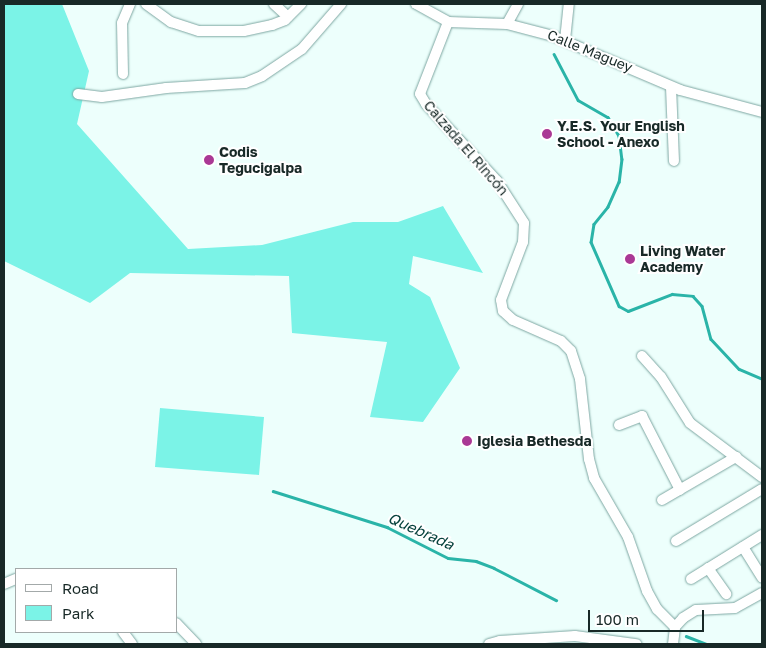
<!DOCTYPE html>
<html>
<head>
<meta charset="utf-8">
<style>
	body { margin:0 }
	#map { position:relative; width:766px; height:648px; overflow:hidden; background:#edfffc; font-family:"Golos Text",sans-serif }
	div>[style] { position:absolute }
	.green>* { inset:0; background:#7bf3e7 }
	.stream>* { height:2.5px; margin:-1.25px; padding:0 1.25px; transform-origin:1.25px; border-radius:1.25px; background:#2ab4a8 }
	.roads { filter:drop-shadow(0 0 1px #7da7a2) drop-shadow(0 0 1px #7da7a2) }
	.minor>* { height:10px; margin:-5px; padding:0 5px; transform-origin:5px; border-radius:5px; background:#fff }
	.dots>* { width:14px; height:14px; translate:-50% -50%; box-sizing:border-box; border:2px solid #fff; border-radius:50% }
	span { translate:-50% -50%; white-space:nowrap; text-align:center; line-height:1.15; -webkit-text-stroke:4px #fff; paint-order:stroke }
	.street-label { font-size:14px; color:#182927 }
	.poi-label { font-size:14px; color:#182927; font-weight:700 }
	.left { translate:0 -50%; text-align:left }
	.water-label { font-size:15px; color:#08433e; font-style:italic }
	.frame { position:absolute; inset:0; border:5px solid #182927; pointer-events:none }
	.legend { position:absolute; left:15px; top:568px; width:162px; height:65px; box-sizing:border-box; background:#fff; border:1px solid #a3a9a9; margin:0; padding:6px 9px; list-style:none; font-size:15px; color:#182927 }
	.legend li { display:flex; align-items:center; gap:10px; height:25px }
	.legend b { width:25px; border:1px solid #a3a9a9 }
	.scale { position:absolute; left:588px; top:610px; width:116px; height:22px; box-sizing:border-box; border:2px solid #182927; border-top:0; padding-left:6px; font-size:15px; line-height:18px; white-space:nowrap; color:#182927; -webkit-text-stroke:4px #fff; paint-order:stroke }
</style>
</head>
<body>
<div id="map">
	<div class="green">
		<i style="clip-path:polygon(4px 4px,62px 4px,89px 71px,77px 124px,188px 249px,262px 245px,353px 222px,398px 222px,443px 206px,483px 273px,413px 256px,409px 284px,430px 297px,460px 368px,423px 422px,370px 417px,387px 342px,292px 333px,289px 276px,130px 273px,90px 303px,4px 261px)"></i>
		<i style="clip-path:polygon(160px 408px,264px 417px,259px 475px,155px 467px)"></i>
	</div>
	<div class="stream">
		<i style="left:554px;top:54px;width:52px;rotate:62.4deg"></i>
		<i style="left:578px;top:100px;width:34px;rotate:30deg"></i>
		<i style="left:608px;top:117px;width:22px;rotate:60deg"></i>
		<i style="left:619px;top:136px;width:23px;rotate:83deg"></i>
		<i style="left:622px;top:159px;width:23px;rotate:97deg"></i>
		<i style="left:619px;top:182px;width:27px;rotate:114deg"></i>
		<i style="left:608px;top:207px;width:22px;rotate:129deg"></i>
		<i style="left:594px;top:224px;width:18px;rotate:99deg"></i>
		<i style="left:591px;top:242px;width:70px;rotate:66.4deg"></i>
		<i style="left:619px;top:306px;width:10px;rotate:29deg"></i>
		<i style="left:628px;top:311px;width:47px;rotate:-21.1deg"></i>
		<i style="left:672px;top:294px;width:21px;rotate:5deg"></i>
		<i style="left:693px;top:296px;width:13px;rotate:48deg"></i>
		<i style="left:702px;top:306px;width:34px;rotate:75deg"></i>
		<i style="left:711px;top:339px;width:41px;rotate:47deg"></i>
		<i style="left:739px;top:369px;width:25px;rotate:23deg"></i>
		<i style="left:273px;top:491px;width:120px;rotate:17.5deg"></i>
		<i style="left:387px;top:527px;width:68px;rotate:26.9deg"></i>
		<i style="left:448px;top:558px;width:28px;rotate:6deg"></i>
		<i style="left:476px;top:561px;width:19px;rotate:21deg"></i>
		<i style="left:494px;top:568px;width:70px;rotate:27.3deg"></i>
		<i style="left:686px;top:636px;width:22px;rotate:21deg"></i>
	</div>
	<div class="roads">
		<div class="minor">
			<i style="left:146px;top:4px;width:31px;rotate:36deg"></i>
			<i style="left:171px;top:22px;width:29px;rotate:18deg"></i>
			<i style="left:199px;top:31px;width:45px"></i>
			<i style="left:244px;top:31px;width:29px;rotate:-12deg"></i>
			<i style="left:272px;top:25px;width:14px;rotate:-21deg"></i>
			<i style="left:285px;top:20px;width:23px;rotate:-45deg"></i>
			<i style="left:274px;top:4px;width:19px;rotate:43deg"></i>
			<i style="left:416px;top:4px;width:37px;rotate:29deg"></i>
			<i style="left:448px;top:22px;width:59px;rotate:1.9deg"></i>
			<i style="left:507px;top:24px;width:48px;rotate:14.6deg"></i>
			<i style="left:553px;top:36px;width:138px;rotate:23deg"></i>
			<i style="left:680px;top:90px;width:85px;rotate:15deg"></i>
			<i style="left:448px;top:22px;width:77px;rotate:111.3deg"></i>
			<i style="left:420px;top:94px;width:12px;rotate:59deg"></i>
			<i style="left:426px;top:104px;width:105px;rotate:47.3deg"></i>
			<i style="left:497px;top:181px;width:50px;rotate:57.3deg"></i>
			<i style="left:524px;top:223px;width:19px;rotate:93deg"></i>
			<i style="left:523px;top:242px;width:62px;rotate:110.8deg"></i>
			<i style="left:501px;top:300px;width:11px;rotate:80deg"></i>
			<i style="left:503px;top:311px;width:13px;rotate:42deg"></i>
			<i style="left:513px;top:320px;width:52px;rotate:23.6deg"></i>
			<i style="left:561px;top:341px;width:14px;rotate:45deg"></i>
			<i style="left:571px;top:351px;width:29px;rotate:72deg"></i>
			<i style="left:580px;top:379px;width:81px;rotate:83.6deg"></i>
			<i style="left:589px;top:459px;width:20px;rotate:75deg"></i>
			<i style="left:594px;top:478px;width:68px;rotate:60deg"></i>
			<i style="left:628px;top:537px;width:57px;rotate:70.6deg"></i>
			<i style="left:647px;top:591px;width:21px;rotate:61deg"></i>
			<i style="left:657px;top:609px;width:25px;rotate:45deg"></i>
			<i style="left:507px;top:24px;width:23px;rotate:-61deg"></i>
			<i style="left:565px;top:40px;width:36px;rotate:-84deg"></i>
			<i style="left:123px;top:74px;width:51px;rotate:-91.1deg"></i>
			<i style="left:122px;top:23px;width:21px;rotate:-67deg"></i>
			<i style="left:671px;top:87px;width:74px;rotate:87.7deg"></i>
			<i style="left:78px;top:94px;width:24px;rotate:7deg"></i>
			<i style="left:102px;top:97px;width:65px;rotate:-8deg"></i>
			<i style="left:166px;top:88px;width:79px;rotate:-3.6deg"></i>
			<i style="left:245px;top:83px;width:18px;rotate:-22deg"></i>
			<i style="left:262px;top:76px;width:48px;rotate:-34deg"></i>
			<i style="left:302px;top:49px;width:60px;rotate:-49.1deg"></i>
			<i style="left:642px;top:356px;width:28px;rotate:48deg"></i>
			<i style="left:661px;top:377px;width:54px;rotate:57.8deg"></i>
			<i style="left:690px;top:423px;width:90px;rotate:36.9deg"></i>
			<i style="left:619px;top:425px;width:25px;rotate:-21deg"></i>
			<i style="left:642px;top:416px;width:83px;rotate:62.8deg"></i>
			<i style="left:662px;top:500px;width:86px;rotate:-30.2deg"></i>
			<i style="left:676px;top:541px;width:100px;rotate:-31.2deg"></i>
			<i style="left:743px;top:547px;width:36px;rotate:58deg"></i>
			<i style="left:708px;top:568px;width:32px;rotate:55deg"></i>
			<i style="left:691px;top:579px;width:84px;rotate:-31.8deg"></i>
			<i style="left:4px;top:584px;width:13px;rotate:-23deg"></i>
			<i style="left:176px;top:623px;width:29px;rotate:46deg"></i>
			<i style="left:123px;top:632px;width:15px;rotate:53deg"></i>
			<i style="left:489px;top:644px;width:11px;rotate:-15deg"></i>
			<i style="left:500px;top:641px;width:75px;rotate:-3.8deg"></i>
			<i style="left:575px;top:636px;width:62px;rotate:7.5deg"></i>
			<i style="left:673px;top:644px;width:17px;rotate:-83deg"></i>
			<i style="left:675px;top:627px;width:12px;rotate:-48deg"></i>
			<i style="left:683px;top:618px;width:15px;rotate:-32deg"></i>
			<i style="left:696px;top:610px;width:39px;rotate:-3deg"></i>
			<i style="left:735px;top:608px;width:31px;rotate:-29deg"></i>
		</div>
	</div>
	<div class="dots">
		<i style="left:547px;top:134px;background:#aa3995"></i>
		<i style="left:209px;top:160px;background:#aa3995"></i>
		<i style="left:630px;top:259px;background:#aa3995"></i>
		<i style="left:467px;top:441px;background:#aa3995"></i>
	</div>
	<div class="street-label">
		<span style="left:590px;top:51px;rotate:22deg">Calle Maguey</span>
		<span style="left:466px;top:148px;rotate:49deg">Calzada El Rincón</span>
	</div>
	<div class="poi-label">
		<span class="left" style="left:557px;top:134px">Y.E.S. Your English<br>School - Anexo</span>
		<span class="left" style="left:219px;top:160px">Codis<br>Tegucigalpa</span>
		<span class="left" style="left:640px;top:259px">Living Water<br>Academy</span>
		<span class="left" style="left:477px;top:441px">Iglesia Bethesda</span>
	</div>
	<div class="water-label">
		<span style="left:421px;top:531px;rotate:24deg">Quebrada</span>
	</div>
	<div class="frame"></div>
	<ul class="legend">
	<li><b style="height:6px;background:#fff"></b>Road</li>
	<li><b style="height:14px;background:#7bf3e7"></b>Park</li>
	</ul>
	<div class="scale">100 m</div>
</div>
</body>
</html>
